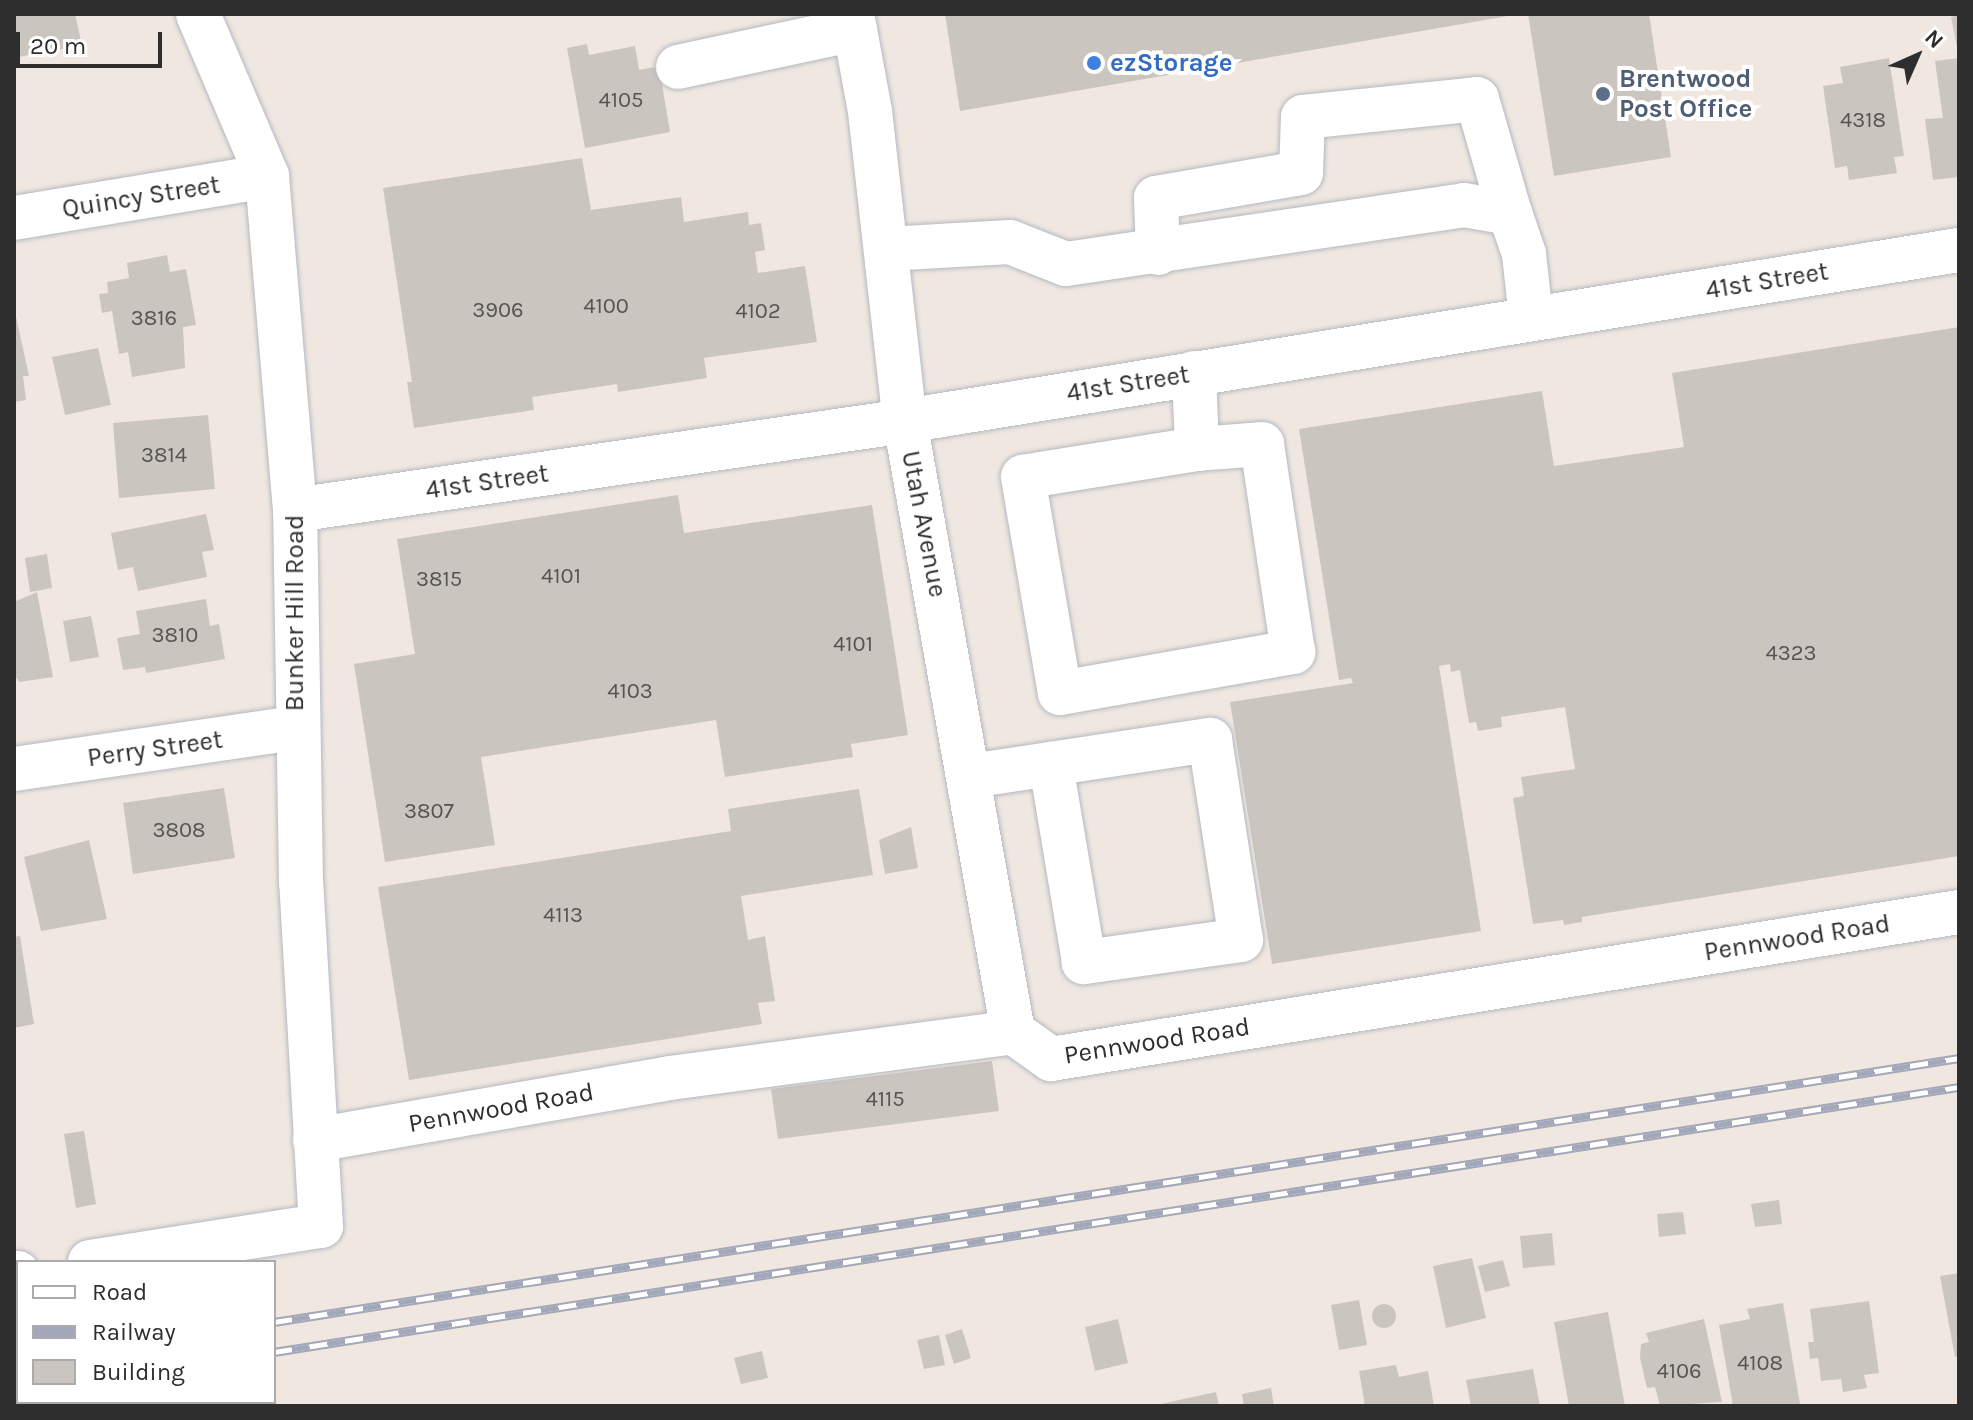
<!DOCTYPE html>
<html>
<head>
<meta charset="utf-8">
<style>
	body { margin:0 }
	#map { position:relative; width:1973px; height:1420px; overflow:hidden; background:#f0e8e0; font-family:Karla,sans-serif }
	div>[style] { position:absolute }
	.building>* { inset:0; background:#cbc5bf }
	.round { border-radius:50% }
	.roads { filter:drop-shadow(0 0 2px #b4b8c2) drop-shadow(0 0 2px #b4b8c2) }
	.minor>* { height:44px; margin:-22px; padding:0 22px; transform-origin:22px; border-radius:22px; background:#fff }
	.rail>* { height:9px; margin-top:-4.5px; transform-origin:0; background:repeating-linear-gradient(90deg,#fff 0 18px,#a2a7b9 0 36px); box-sizing:border-box; border-block:2px solid #a2a7b9 }
	.dots>* { width:22px; height:22px; translate:-50% -50%; box-sizing:border-box; border:4px solid #fff; border-radius:50% }
	span { translate:-50% -50%; white-space:nowrap; text-align:center; line-height:1.15; -webkit-text-stroke:8px #fff; paint-order:stroke }
	.number-label { font-size:22px; color:#555452 }
	.number-label span { -webkit-text-stroke-width:0 }
	.shop-label { font-size:26px; color:#366cbe; font-weight:700 }
	.left { translate:0 -50%; text-align:left }
	.service-label { font-size:26px; color:#4e5e75; font-weight:700 }
	.street-label { font-size:26px; color:#2e2e2e }
	.frame { position:absolute; inset:0; border:16px solid #2e2e2e; pointer-events:none }
	.legend { position:absolute; left:16px; top:1260px; width:260px; height:144px; box-sizing:border-box; background:#fff; border:2px solid #ababab; margin:0; padding:10px 14px; list-style:none; font-size:24px; color:#2e2e2e }
	.legend li { display:flex; align-items:center; gap:16px; height:40px }
	.legend b { width:40px; border:2px solid #ababab }
	.north { position:absolute; left:1877px; top:16px; width:80px; height:80px; -webkit-text-stroke:6px #fff; paint-order:stroke; rotate:45deg; font-size:22px; font-weight:700; line-height:32px; text-align:center; color:#2e2e2e }
	.north::after { content:''; display:block; margin:auto; width:28px; height:36px; background:#2e2e2e; clip-path:polygon(50% 0,100% 100%,50% 72%,0 100%) }
	.scale { position:absolute; left:16px; top:32px; width:146px; height:36px; box-sizing:border-box; border:4px solid #2e2e2e; border-top:0; padding-left:10px; font-size:24px; line-height:28px; white-space:nowrap; color:#2e2e2e; -webkit-text-stroke:6px #fff; paint-order:stroke }
</style>
</head>
<body>
<div id="map">
	<div class="building">
		<i style="clip-path:polygon(14px 14px,75px 14px,82px 45px,14px 58px)"></i>
		<i style="clip-path:polygon(945px 14px,1508px 14px,1508px 16px,960px 111px)"></i>
		<i style="clip-path:polygon(1528px 14px,1649px 14px,1671px 157px,1554px 176px)"></i>
		<i style="clip-path:polygon(1959px 15px,1959px 52px,1958px 52px,1951px 17px)"></i>
		<i style="clip-path:polygon(587px 44px,589px 55px,635px 46px,639px 70px,659px 66px,670px 132px,585px 148px,567px 48px)"></i>
		<i style="clip-path:polygon(1889px 58px,1904px 156px,1894px 157px,1897px 173px,1849px 180px,1847px 166px,1835px 168px,1823px 86px,1843px 83px,1840px 67px)"></i>
		<i style="clip-path:polygon(1959px 58px,1959px 177px,1933px 180px,1925px 119px,1943px 118px,1935px 61px)"></i>
		<i style="clip-path:polygon(582px 158px,591px 210px,681px 197px,684px 222px,748px 212px,749px 225px,761px 223px,765px 250px,755px 252px,758px 273px,805px 266px,817px 342px,704px 358px,707px 378px,618px 392px,617px 384px,532px 397px,534px 410px,414px 428px,407px 382px,412px 382px,383px 188px)"></i>
		<i style="clip-path:polygon(167px 255px,170px 272px,186px 269px,196px 325px,183px 327px,185px 368px,132px 377px,128px 352px,119px 354px,112px 311px,102px 313px,99px 294px,108px 293px,107px 282px,129px 278px,127px 263px)"></i>
		<i style="clip-path:polygon(14px 307px,29px 376px,23px 376px,26px 400px,14px 402px)"></i>
		<i style="clip-path:polygon(1959px 327px,1959px 856px,1582px 917px,1582px 922px,1564px 925px,1563px 920px,1533px 924px,1513px 798px,1524px 796px,1521px 777px,1575px 769px,1565px 707px,1501px 717px,1502px 727px,1478px 731px,1476px 722px,1469px 723px,1460px 670px,1451px 672px,1450px 664px,1439px 666px,1481px 931px,1272px 964px,1230px 702px,1353px 683px,1351px 678px,1339px 680px,1299px 429px,1542px 391px,1554px 466px,1684px 447px,1672px 373px)"></i>
		<i style="clip-path:polygon(98px 348px,111px 405px,65px 415px,52px 357px)"></i>
		<i style="clip-path:polygon(208px 415px,215px 489px,119px 498px,113px 423px)"></i>
		<i style="clip-path:polygon(678px 495px,684px 533px,872px 505px,908px 735px,851px 744px,853px 757px,725px 777px,716px 720px,481px 757px,495px 845px,385px 862px,354px 664px,415px 654px,397px 539px)"></i>
		<i style="clip-path:polygon(206px 514px,214px 550px,202px 552px,207px 577px,138px 591px,133px 567px,118px 570px,111px 533px)"></i>
		<i style="clip-path:polygon(47px 554px,52px 588px,30px 592px,25px 558px)"></i>
		<i style="clip-path:polygon(37px 592px,53px 677px,19px 682px,14px 674px,14px 602px)"></i>
		<i style="clip-path:polygon(206px 599px,210px 626px,219px 624px,225px 659px,146px 673px,145px 667px,123px 670px,117px 638px,140px 634px,136px 611px)"></i>
		<i style="clip-path:polygon(91px 616px,99px 657px,70px 662px,63px 621px)"></i>
		<i style="clip-path:polygon(224px 788px,235px 858px,133px 874px,123px 803px)"></i>
		<i style="clip-path:polygon(859px 789px,873px 875px,741px 896px,748px 940px,765px 936px,775px 1001px,758px 1003px,762px 1024px,409px 1080px,378px 887px,731px 831px,728px 809px)"></i>
		<i style="clip-path:polygon(911px 827px,918px 868px,885px 874px,879px 840px)"></i>
		<i style="clip-path:polygon(89px 840px,107px 919px,41px 931px,24px 857px)"></i>
		<i style="clip-path:polygon(20px 936px,34px 1024px,14px 1028px,14px 937px)"></i>
		<i style="clip-path:polygon(992px 1061px,999px 1111px,778px 1139px,771px 1089px)"></i>
		<i style="clip-path:polygon(84px 1131px,96px 1204px,76px 1208px,64px 1134px)"></i>
		<i style="clip-path:polygon(1779px 1200px,1782px 1224px,1755px 1227px,1751px 1204px)"></i>
		<i style="clip-path:polygon(1683px 1212px,1686px 1234px,1659px 1237px,1657px 1214px)"></i>
		<i style="clip-path:polygon(1552px 1233px,1555px 1265px,1523px 1268px,1520px 1236px)"></i>
		<i style="clip-path:polygon(1472px 1258px,1486px 1318px,1446px 1328px,1433px 1266px)"></i>
		<i style="clip-path:polygon(1503px 1260px,1510px 1286px,1485px 1292px,1478px 1266px)"></i>
		<i style="clip-path:polygon(1959px 1273px,1959px 1356px,1955px 1357px,1940px 1276px)"></i>
		<i style="clip-path:polygon(1359px 1300px,1367px 1345px,1339px 1350px,1331px 1305px)"></i>
		<i style="clip-path:polygon(1869px 1301px,1879px 1373px,1864px 1375px,1867px 1388px,1843px 1392px,1841px 1379px,1821px 1381px,1818px 1358px,1810px 1359px,1808px 1342px,1814px 1342px,1810px 1309px)"></i>
		<i style="clip-path:polygon(1783px 1303px,1800px 1404px,1733px 1406px,1719px 1325px,1750px 1319px,1747px 1309px)"></i>
		<i class="round" style="left:1372px;top:1304px;width:24px;height:24px"></i>
		<i style="clip-path:polygon(1608px 1312px,1625px 1406px,1569px 1406px,1554px 1322px)"></i>
		<i style="clip-path:polygon(1118px 1319px,1128px 1363px,1095px 1371px,1085px 1327px)"></i>
		<i style="clip-path:polygon(1704px 1319px,1722px 1402px,1660px 1406px,1655px 1387px,1647px 1388px,1640px 1358px,1641px 1344px,1649px 1342px,1646px 1333px)"></i>
		<i style="clip-path:polygon(962px 1329px,971px 1358px,954px 1364px,945px 1335px)"></i>
		<i style="clip-path:polygon(939px 1335px,945px 1365px,924px 1369px,917px 1340px)"></i>
		<i style="clip-path:polygon(762px 1351px,768px 1378px,741px 1384px,734px 1358px)"></i>
		<i style="clip-path:polygon(1396px 1365px,1399px 1377px,1428px 1371px,1434px 1406px,1365px 1406px,1359px 1371px)"></i>
		<i style="clip-path:polygon(1533px 1369px,1540px 1406px,1471px 1406px,1466px 1380px)"></i>
		<i style="clip-path:polygon(1271px 1388px,1274px 1406px,1244px 1406px,1242px 1394px)"></i>
		<i style="clip-path:polygon(1216px 1392px,1219px 1406px,1157px 1406px,1156px 1405px)"></i>
	</div>
	<div class="roads">
		<div class="minor">
			<i style="left:852px;top:14px;width:99px;rotate:79.5deg"></i>
			<i style="left:870px;top:111px;width:312px;rotate:83.6deg"></i>
			<i style="left:905px;top:421px;width:620px;rotate:79.98deg"></i>
			<i style="left:678px;top:67px;width:181px;rotate:-12.1deg"></i>
			<i style="left:14px;top:218px;width:256px;rotate:-9.4deg"></i>
			<i style="left:886px;top:249px;width:124px;rotate:-3.2deg"></i>
			<i style="left:1010px;top:242px;width:60px;rotate:21.4deg"></i>
			<i style="left:1066px;top:264px;width:402px;rotate:-8.4deg"></i>
			<i style="left:1464px;top:205px;width:47px;rotate:9.9deg"></i>
			<i style="left:1510px;top:213px;width:43px;rotate:71.1deg"></i>
			<i style="left:1524px;top:254px;width:63px;rotate:83.7deg"></i>
			<i style="left:1158px;top:253px;width:55px;rotate:-92.1deg"></i>
			<i style="left:1156px;top:198px;width:147px;rotate:-9.8deg"></i>
			<i style="left:1301px;top:173px;width:56px;rotate:-88deg"></i>
			<i style="left:1303px;top:117px;width:175px;rotate:-5.9deg"></i>
			<i style="left:1477px;top:99px;width:119px;rotate:73.9deg"></i>
			<i style="left:1194px;top:373px;width:76px;rotate:87.7deg"></i>
			<i style="left:1197px;top:449px;width:176px;rotate:170.9deg"></i>
			<i style="left:1023px;top:477px;width:219px;rotate:80.3deg"></i>
			<i style="left:1060px;top:693px;width:237px;rotate:-10deg"></i>
			<i style="left:1293px;top:652px;width:210px;rotate:-98.5deg"></i>
			<i style="left:1262px;top:444px;width:65px;rotate:175.6deg"></i>
			<i style="left:295px;top:510px;width:616px;rotate:-8.3deg"></i>
			<i style="left:905px;top:421px;width:1068px;rotate:-9.22deg"></i>
			<i style="left:14px;top:769px;width:284px;rotate:-8.3deg"></i>
			<i style="left:971px;top:776px;width:242px;rotate:-8.6deg"></i>
			<i style="left:1210px;top:740px;width:202px;rotate:81.2deg"></i>
			<i style="left:1241px;top:940px;width:159px;rotate:172deg"></i>
			<i style="left:1084px;top:962px;width:201px;rotate:-99.5deg"></i>
			<i style="left:315px;top:1140px;width:360px;rotate:-9.9deg"></i>
			<i style="left:670px;top:1078px;width:346px;rotate:-7.6deg"></i>
			<i style="left:1013px;top:1032px;width:47px;rotate:35.4deg"></i>
			<i style="left:1051px;top:1059px;width:920px;rotate:-9.2deg"></i>
			<i style="left:90px;top:1262px;width:234px;rotate:-8.9deg"></i>
			<i style="left:321px;top:1226px;width:344px;rotate:-93.3deg"></i>
			<i style="left:301px;top:883px;width:373px;rotate:-90.9deg"></i>
			<i style="left:295px;top:510px;width:335px;rotate:-94.8deg"></i>
			<i style="left:267px;top:176px;width:176px;rotate:-113.1deg"></i>
			<i style="left:14px;top:1274px;width:4px;rotate:-14deg"></i>
		</div>
	</div>
	<div class="rail">
		<i style="left:274px;top:1322px;width:1706px;rotate:-8.9deg"></i>
		<i style="left:274px;top:1352px;width:1706px;rotate:-8.94deg"></i>
		<i style="left:14px;top:1363px;width:4px;rotate:-14deg"></i>
		<i style="left:14px;top:1393px;width:4px;rotate:-14deg"></i>
	</div>
	<div class="dots">
		<i style="left:1094px;top:63px;background:#3f7fe0"></i>
		<i style="left:1603px;top:94px;background:#5c6f8a"></i>
	</div>
	<div class="number-label">
		<span style="left:621px;top:101px">4105</span>
		<span style="left:1863px;top:121px">4318</span>
		<span style="left:606px;top:307px">4100</span>
		<span style="left:498px;top:311px">3906</span>
		<span style="left:758px;top:312px">4102</span>
		<span style="left:154px;top:319px">3816</span>
		<span style="left:164px;top:456px">3814</span>
		<span style="left:561px;top:577px">4101</span>
		<span style="left:439px;top:580px">3815</span>
		<span style="left:175px;top:636px">3810</span>
		<span style="left:853px;top:645px">4101</span>
		<span style="left:1791px;top:654px">4323</span>
		<span style="left:630px;top:692px">4103</span>
		<span style="left:429px;top:812px">3807</span>
		<span style="left:179px;top:831px">3808</span>
		<span style="left:563px;top:916px">4113</span>
		<span style="left:885px;top:1100px">4115</span>
		<span style="left:1760px;top:1364px">4108</span>
		<span style="left:1679px;top:1372px">4106</span>
	</div>
	<div class="shop-label">
		<span class="left" style="left:1110px;top:63px">ezStorage</span>
	</div>
	<div class="service-label">
		<span class="left" style="left:1619px;top:94px">Brentwood<br>Post Office</span>
	</div>
	<div class="street-label">
		<span style="left:141px;top:197px;rotate:-9deg">Quincy Street</span>
		<span style="left:1767px;top:281px;rotate:-9deg">41st Street</span>
		<span style="left:1128px;top:384px;rotate:-9deg">41st Street</span>
		<span style="left:487px;top:482px;rotate:-8deg">41st Street</span>
		<span style="left:924px;top:524px;rotate:79deg">Utah Avenue</span>
		<span style="left:295px;top:613px;rotate:-90deg">Bunker Hill Road</span>
		<span style="left:155px;top:749px;rotate:-8deg">Perry Street</span>
		<span style="left:1797px;top:938px;rotate:-9deg">Pennwood Road</span>
		<span style="left:1157px;top:1041px;rotate:-9deg">Pennwood Road</span>
		<span style="left:501px;top:1108px;rotate:-10deg">Pennwood Road</span>
	</div>
	<div class="frame"></div>
	<ul class="legend">
	<li><b style="height:10px;background:#fff"></b>Road</li>
	<li><b style="height:10px;background:#a2a7b9"></b>Railway</li>
	<li><b style="height:22px;background:#cbc5bf"></b>Building</li>
	</ul>
	<div class="north">N</div>
	<div class="scale">20 m</div>
</div>
</body>
</html>
